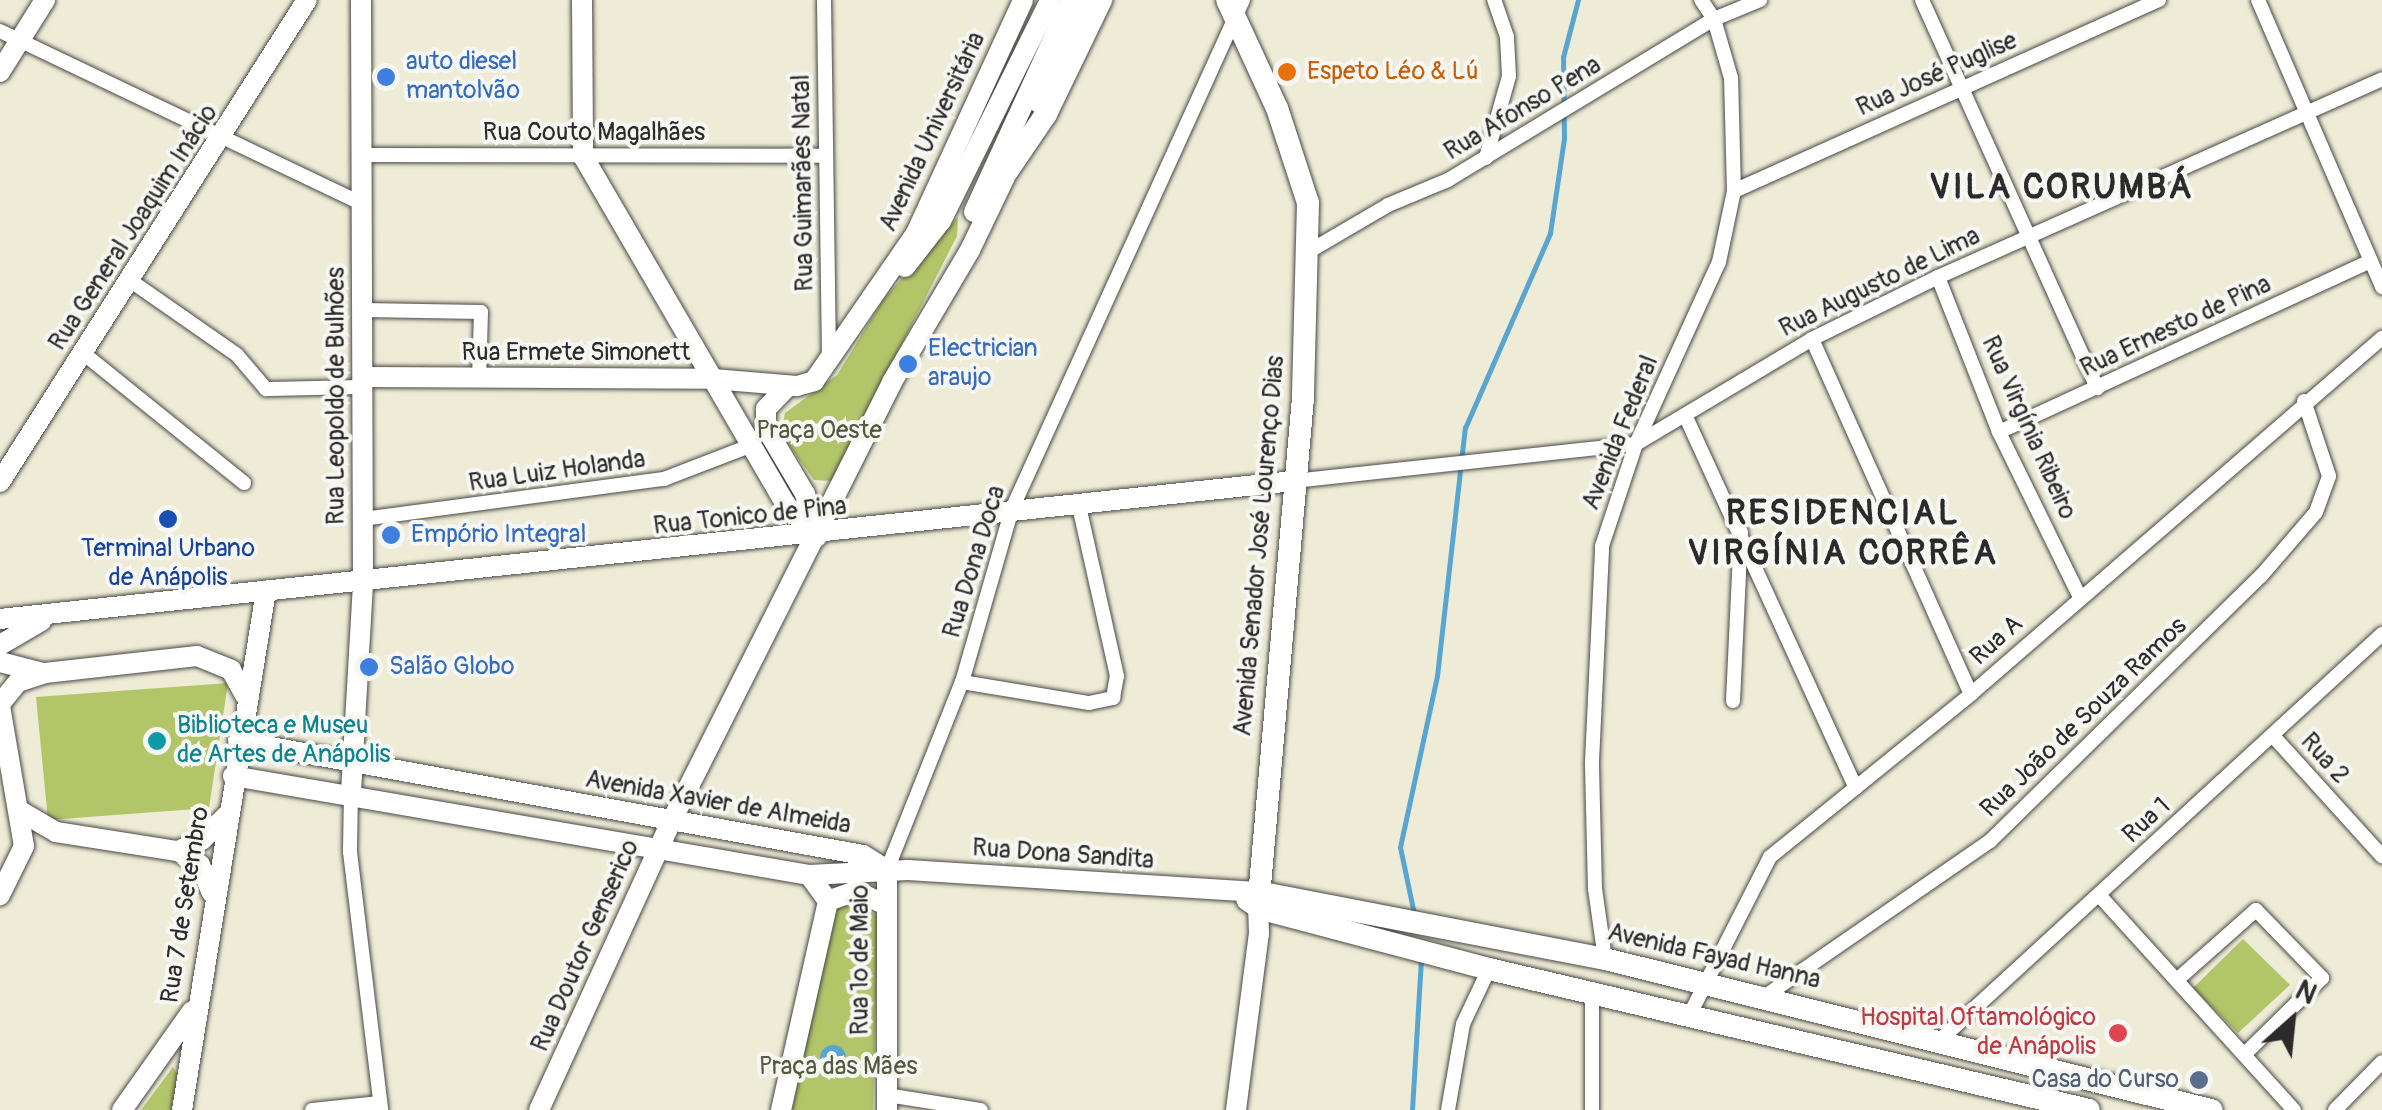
<!DOCTYPE html>
<html>
<head>
<meta charset="utf-8">
<style>
	body { margin:0 }
	#map { position:relative; width:2382px; height:1110px; overflow:hidden; background:#eeebd6; font-family:Pangolin,sans-serif }
	div>[style] { position:absolute }
	.green>* { inset:0; background:#b3c569 }
	.water>* { inset:0; background:#59a5d1 }
	.round { border-radius:50% }
	.stream>* { height:5px; margin:-2.5px; padding:0 2.5px; transform-origin:2.5px; border-radius:2.5px; background:#59a5d1 }
	.roads { filter:drop-shadow(0 0 2px #484845) drop-shadow(0 0 2px #484845) }
	.street>* { height:14px; margin:-7px; padding:0 7px; transform-origin:7px; border-radius:7px; background:#fff }
	.secondary>* { height:20px; margin:-10px; padding:0 10px; transform-origin:10px; border-radius:10px; background:#fff }
	.primary>* { height:22px; margin:-11px; padding:0 11px; transform-origin:11px; border-radius:11px; background:#fff }
	.dots>* { width:28px; height:28px; translate:-50% -50%; box-sizing:border-box; border:5px solid #f6f6f2; border-radius:50% }
	span { translate:-50% -50%; white-space:nowrap; text-align:center; line-height:1.15; -webkit-text-stroke:8px #f6f6f2; paint-order:stroke }
	.shop-label { font-size:25px; color:#366cbe }
	.left { translate:0 -50%; text-align:left }
	.food-label { font-size:25px; color:#c56008 }
	.street-label { font-size:25px; color:#2b2b2b }
	.park-label { font-size:25px; color:#54593e }
	.transit-label { font-size:25px; color:#164399 }
	.culture-label { font-size:25px; color:#0d838f }
	.health-label { font-size:25px; color:#be3a42 }
	.right { translate:-100% -50%; text-align:right }
	.service-label { font-size:25px; color:#4e5e75 }
	.district-label { font-size:35px; color:#2b2b2b; font-weight:700; letter-spacing:2.5px }
	.north { position:absolute; left:2242px; top:970px; width:100px; height:100px; -webkit-text-stroke:8px #f6f6f2; paint-order:stroke; rotate:27deg; font-size:28px; font-weight:700; line-height:40px; text-align:center; color:#2b2b2b }
	.north::after { content:''; display:block; margin:auto; width:35px; height:45px; background:#2b2b2b; clip-path:polygon(50% 0,100% 100%,50% 72%,0 100%) }
</style>
</head>
<body>
<div id="map">
	<div class="green">
		<i style="clip-path:polygon(958px 217px,957px 236px,832px 481px,814px 480px,781px 434px,785px 413px,837px 375px,885px 297px)"></i>
		<i style="clip-path:polygon(228px 683px,209px 808px,48px 820px,36px 697px)"></i>
		<i style="clip-path:polygon(849px 897px,878px 917px,873px 1110px,792px 1110px,831px 917px,835px 905px)"></i>
		<i style="clip-path:polygon(2243px 939px,2290px 985px,2238px 1033px,2193px 988px)"></i>
		<i style="clip-path:polygon(173px 1067px,181px 1080px,173px 1110px,141px 1110px)"></i>
	</div>
	<div class="water">
		<i class="round" style="left:820px;top:1045px;width:26px;height:26px"></i>
	</div>
	<div class="stream">
		<i style="left:1414px;top:914px;width:68px;rotate:-101.8deg"></i>
		<i style="left:1400px;top:847px;width:175px;rotate:-77.8deg"></i>
		<i style="left:1437px;top:676px;width:250px;rotate:-83.6deg"></i>
		<i style="left:1465px;top:428px;width:213px;rotate:-66.4deg"></i>
		<i style="left:1550px;top:233px;width:96px;rotate:-81.6deg"></i>
		<i style="left:1564px;top:138px;width:81px;rotate:-90.7deg"></i>
		<i style="left:1563px;top:57px;width:59px;rotate:-75.3deg"></i>
		<i style="left:1412px;top:1110px;width:151px;rotate:-86.6deg"></i>
	</div>
	<div class="roads">
		<div class="street">
			<i style="left:824px;top:0;width:359px;rotate:89.2deg"></i>
			<i style="left:1922px;top:0;width:426px;rotate:65.7deg"></i>
			<i style="left:2258px;top:0;width:313px;rotate:66.6deg"></i>
			<i style="left:0;top:31px;width:400px;rotate:25.5deg"></i>
			<i style="left:363px;top:155px;width:461px;rotate:0.1deg"></i>
			<i style="left:1486px;top:158px;width:85px;rotate:-74.3deg"></i>
			<i style="left:1509px;top:76px;width:39px;rotate:-93deg"></i>
			<i style="left:1507px;top:37px;width:39px;rotate:-109deg"></i>
			<i style="left:1734px;top:191px;width:466px;rotate:-24.2deg"></i>
			<i style="left:1308px;top:252px;width:93px;rotate:-30.4deg"></i>
			<i style="left:1388px;top:205px;width:65px;rotate:-22.6deg"></i>
			<i style="left:1448px;top:180px;width:311px;rotate:-31.2deg"></i>
			<i style="left:1714px;top:19px;width:50px;rotate:-22.4deg"></i>
			<i style="left:1938px;top:277px;width:167px;rotate:68.5deg"></i>
			<i style="left:1999px;top:432px;width:184px;rotate:63.9deg"></i>
			<i style="left:131px;top:281px;width:129px;rotate:34.9deg"></i>
			<i style="left:237px;top:355px;width:45px;rotate:49.5deg"></i>
			<i style="left:266px;top:389px;width:97px;rotate:-1.2deg"></i>
			<i style="left:363px;top:310px;width:118px;rotate:1deg"></i>
			<i style="left:481px;top:312px;width:66px;rotate:91.7deg"></i>
			<i style="left:1812px;top:339px;width:389px;rotate:65.9deg"></i>
			<i style="left:83px;top:353px;width:207px;rotate:38.9deg"></i>
			<i style="left:1685px;top:415px;width:410px;rotate:65.4deg"></i>
			<i style="left:1999px;top:432px;width:409px;rotate:-24.7deg"></i>
			<i style="left:1294px;top:481px;width:344px;rotate:-6.2deg"></i>
			<i style="left:1636px;top:444px;width:205px;rotate:-30.8deg"></i>
			<i style="left:1812px;top:339px;width:140px;rotate:-26.2deg"></i>
			<i style="left:1938px;top:277px;width:486px;rotate:-24deg"></i>
			<i style="left:363px;top:519px;width:304px;rotate:-7.6deg"></i>
			<i style="left:664px;top:479px;width:94px;rotate:-21.1deg"></i>
			<i style="left:962px;top:682px;width:129px;rotate:9.4deg"></i>
			<i style="left:1089px;top:703px;width:25px;rotate:-12deg"></i>
			<i style="left:1113px;top:698px;width:22px;rotate:-80deg"></i>
			<i style="left:1117px;top:676px;width:174px;rotate:-102.6deg"></i>
			<i style="left:1733px;top:701px;width:169px;rotate:-87.3deg"></i>
			<i style="left:2274px;top:737px;width:161px;rotate:47.8deg"></i>
			<i style="left:351px;top:792px;width:60px;rotate:91deg"></i>
			<i style="left:350px;top:852px;width:260px;rotate:83.1deg"></i>
			<i style="left:887px;top:870px;width:202px;rotate:-68.3deg"></i>
			<i style="left:962px;top:682px;width:180px;rotate:-73.9deg"></i>
			<i style="left:1012px;top:509px;width:559px;rotate:-65.59deg"></i>
			<i style="left:2099px;top:895px;width:290px;rotate:47.8deg"></i>
			<i style="left:1605px;top:959px;width:71px;rotate:-98.1deg"></i>
			<i style="left:1595px;top:889px;width:127px;rotate:-91.4deg"></i>
			<i style="left:1592px;top:762px;width:216px;rotate:-87.3deg"></i>
			<i style="left:1602px;top:546px;width:108px;rotate:-71.6deg"></i>
			<i style="left:1636px;top:444px;width:200px;rotate:-65.5deg"></i>
			<i style="left:1719px;top:262px;width:73px;rotate:-78.1deg"></i>
			<i style="left:1734px;top:191px;width:113px;rotate:-91.5deg"></i>
			<i style="left:1731px;top:78px;width:61px;rotate:-106.1deg"></i>
			<i style="left:1714px;top:19px;width:23px;rotate:-124deg"></i>
			<i style="left:2178px;top:979px;width:104px;rotate:-41.5deg"></i>
			<i style="left:2256px;top:910px;width:95px;rotate:45.9deg"></i>
			<i style="left:2322px;top:978px;width:108px;rotate:135.4deg"></i>
			<i style="left:1592px;top:991px;width:119px;rotate:90deg"></i>
			<i style="left:1764px;top:997px;width:275px;rotate:-34.6deg"></i>
			<i style="left:1990px;top:841px;width:379px;rotate:-44.4deg"></i>
			<i style="left:2261px;top:576px;width:84px;rotate:-49.3deg"></i>
			<i style="left:2316px;top:512px;width:38px;rotate:-70deg"></i>
			<i style="left:2329px;top:476px;width:79px;rotate:-108.4deg"></i>
			<i style="left:1690px;top:1014px;width:176px;rotate:-63deg"></i>
			<i style="left:1770px;top:857px;width:259px;rotate:-39deg"></i>
			<i style="left:1971px;top:694px;width:544px;rotate:-40.9deg"></i>
			<i style="left:1940px;top:1040px;width:600px;rotate:-42.57deg"></i>
			<i style="left:887px;top:1095px;width:95px;rotate:9.1deg"></i>
			<i style="left:312px;top:1110px;width:68px;rotate:-5.9deg"></i>
			<i style="left:1448px;top:1110px;width:87px;rotate:-80.1deg"></i>
			<i style="left:1463px;top:1024px;width:61px;rotate:-64.7deg"></i>
			<i style="left:2335px;top:1110px;width:67px;rotate:-45.6deg"></i>
		</div>
		<div class="secondary">
			<i style="left:582px;top:0;width:156px;rotate:89.6deg"></i>
			<i style="left:583px;top:156px;width:405px;rotate:59.8deg"></i>
			<i style="left:787px;top:506px;width:43px;rotate:45.9deg"></i>
			<i style="left:0;top:72px;width:85px;rotate:-58deg"></i>
			<i style="left:1039px;top:103px;width:113px;rotate:-65.5deg"></i>
			<i style="left:974px;top:212px;width:233px;rotate:-65.4deg"></i>
			<i style="left:905px;top:267px;width:58px;rotate:-52deg"></i>
			<i style="left:941px;top:221px;width:246px;rotate:-63.7deg"></i>
			<i style="left:363px;top:377px;width:350px;rotate:0.3deg"></i>
			<i style="left:713px;top:379px;width:84px;rotate:4.8deg"></i>
			<i style="left:797px;top:386px;width:18px;rotate:-16deg"></i>
			<i style="left:814px;top:381px;width:180px;rotate:-55.4deg"></i>
			<i style="left:916px;top:233px;width:256px;rotate:-65.3deg"></i>
			<i style="left:788px;top:386px;width:32px;rotate:134deg"></i>
			<i style="left:766px;top:409px;width:19px;rotate:90deg"></i>
			<i style="left:766px;top:428px;width:77px;rotate:59.4deg"></i>
			<i style="left:805px;top:494px;width:37px;rotate:74deg"></i>
			<i style="left:0;top:482px;width:571px;rotate:-57.51deg"></i>
			<i style="left:0;top:619px;width:1301px;rotate:-6.09deg"></i>
			<i style="left:0;top:645px;width:48px;rotate:-30.3deg"></i>
			<i style="left:0;top:662px;width:44px;rotate:14.3deg"></i>
			<i style="left:0;top:704px;width:28px;rotate:-51deg"></i>
			<i style="left:18px;top:682px;width:28px;rotate:-18deg"></i>
			<i style="left:45px;top:673px;width:153px;rotate:-6.4deg"></i>
			<i style="left:197px;top:656px;width:37px;rotate:22deg"></i>
			<i style="left:231px;top:670px;width:29px;rotate:61deg"></i>
			<i style="left:0;top:706px;width:142px;rotate:80.3deg"></i>
			<i style="left:24px;top:846px;width:55px;rotate:116.1deg"></i>
			<i style="left:238px;top:741px;width:635px;rotate:10.34deg"></i>
			<i style="left:863px;top:855px;width:28px;rotate:32deg"></i>
			<i style="left:233px;top:776px;width:584px;rotate:9.75deg"></i>
			<i style="left:809px;top:875px;width:99px;rotate:-2.9deg"></i>
			<i style="left:908px;top:870px;width:350px;rotate:3.6deg"></i>
			<i style="left:351px;top:792px;width:211px;rotate:-86.7deg"></i>
			<i style="left:363px;top:581px;width:581px;rotate:-90.2deg"></i>
			<i style="left:20px;top:811px;width:42px;rotate:30.3deg"></i>
			<i style="left:56px;top:832px;width:123px;rotate:8.9deg"></i>
			<i style="left:178px;top:851px;width:26px;rotate:32deg"></i>
			<i style="left:200px;top:865px;width:30px;rotate:67deg"></i>
			<i style="left:178px;top:851px;width:26px;rotate:-25deg"></i>
			<i style="left:202px;top:840px;width:35px;rotate:-45deg"></i>
			<i style="left:828px;top:901px;width:30px;rotate:-20deg"></i>
			<i style="left:856px;top:891px;width:31px;rotate:25deg"></i>
			<i style="left:122px;top:1110px;width:121px;rotate:-54.7deg"></i>
			<i style="left:182px;top:1110px;width:526px;rotate:-80.81deg"></i>
			<i style="left:539px;top:1110px;width:319px;rotate:-65.4deg"></i>
			<i style="left:672px;top:820px;width:490px;rotate:-63.3deg"></i>
			<i style="left:892px;top:382px;width:153px;rotate:-59.4deg"></i>
			<i style="left:970px;top:250px;width:104px;rotate:-64.4deg"></i>
			<i style="left:781px;top:1110px;width:214px;rotate:-77.3deg"></i>
			<i style="left:828px;top:901px;width:32px;rotate:-126deg"></i>
			<i style="left:887px;top:1110px;width:240px;rotate:-90deg"></i>
			<i style="left:1236px;top:1110px;width:178px;rotate:-82.6deg"></i>
			<i style="left:1259px;top:933px;width:25px;rotate:-92deg"></i>
			<i style="left:1258px;top:908px;width:14px;rotate:-146deg"></i>
		</div>
		<div class="primary">
			<i style="left:1227px;top:0;width:119px;rotate:65.2deg"></i>
			<i style="left:1277px;top:108px;width:100px;rotate:71.9deg"></i>
			<i style="left:1308px;top:203px;width:195px;rotate:91.5deg"></i>
			<i style="left:1303px;top:398px;width:512px;rotate:95.04deg"></i>
			<i style="left:1258px;top:908px;width:239px;rotate:14.8deg"></i>
			<i style="left:1489px;top:969px;width:616px;rotate:13.22deg"></i>
			<i style="left:1008px;top:170px;width:68px;rotate:-55.8deg"></i>
			<i style="left:1046px;top:114px;width:127px;rotate:-64.2deg"></i>
			<i style="left:1257px;top:892px;width:354px;rotate:10.9deg"></i>
			<i style="left:1605px;top:959px;width:625px;rotate:13.99deg"></i>
		</div>
	</div>
	<div class="dots">
		<i style="left:1287px;top:72px;background:#e8710a"></i>
		<i style="left:386px;top:77px;background:#3f7fe0"></i>
		<i style="left:908px;top:364px;background:#3f7fe0"></i>
		<i style="left:168px;top:519px;background:#1a4fb4"></i>
		<i style="left:391px;top:535px;background:#3f7fe0"></i>
		<i style="left:369px;top:667px;background:#3f7fe0"></i>
		<i style="left:157px;top:741px;background:#0f9aa8"></i>
		<i style="left:2118px;top:1033px;background:#e0444e"></i>
		<i style="left:2199px;top:1080px;background:#5c6f8a"></i>
	</div>
	<div class="shop-label">
		<span class="left" style="left:406px;top:77px">auto diesel<br>mantolvão</span>
		<span class="left" style="left:928px;top:364px">Electrician<br>araujo</span>
		<span class="left" style="left:411px;top:535px">Empório Integral</span>
		<span class="left" style="left:389px;top:667px">Salão Globo</span>
	</div>
	<div class="food-label">
		<span class="left" style="left:1307px;top:72px">Espeto Léo &amp; Lú</span>
	</div>
	<div class="street-label">
		<span style="left:1937px;top:75px;rotate:-24deg">Rua José Puglise</span>
		<span style="left:1523px;top:109px;rotate:-31deg">Rua Afonso Pena</span>
		<span style="left:933px;top:132px;rotate:-65deg">Avenida Universitária</span>
		<span style="left:594px;top:133px">Rua Couto Magalhães</span>
		<span style="left:804px;top:183px;rotate:-91deg">Rua Guimarães Natal</span>
		<span style="left:134px;top:228px;rotate:-57deg">Rua General Joaquim Inácio</span>
		<span style="left:1880px;top:283px;rotate:-26deg">Rua Augusto de Lima</span>
		<span style="left:2176px;top:327px;rotate:-25deg">Rua Ernesto de Pina</span>
		<span style="left:576px;top:353px">Rua Ermete Simonett</span>
		<span style="left:337px;top:396px;rotate:-90deg">Rua Leopoldo de Bulhões</span>
		<span style="left:2028px;top:428px;rotate:66deg">Rua Virgínia Ribeiro</span>
		<span style="left:1621px;top:433px;rotate:-68deg">Avenida Federal</span>
		<span style="left:557px;top:472px;rotate:-8deg">Rua Luiz Holanda</span>
		<span style="left:750px;top:517px;rotate:-6deg">Rua Tonico de Pina</span>
		<span style="left:1260px;top:546px;rotate:-85deg">Avenida Senador José Lourenço Dias</span>
		<span style="left:975px;top:562px;rotate:-73deg">Rua Dona Doca</span>
		<span style="left:1997px;top:641px;rotate:-42deg">Rua A</span>
		<span style="left:2084px;top:718px;rotate:-44deg">Rua João de Souza Ramos</span>
		<span style="left:2324px;top:759px;rotate:48deg">Rua 2</span>
		<span style="left:718px;top:803px;rotate:10deg">Avenida Xavier de Almeida</span>
		<span style="left:2147px;top:821px;rotate:-42deg">Rua 1</span>
		<span style="left:1063px;top:855px;rotate:4deg">Rua Dona Sandita</span>
		<span style="left:186px;top:905px;rotate:-81deg">Rua 7 de Setembro</span>
		<span style="left:586px;top:946px;rotate:-66deg">Rua Doutor Genserico</span>
		<span style="left:1714px;top:957px;rotate:13deg">Avenida Fayad Hanna</span>
		<span style="left:861px;top:960px;rotate:-90deg">Rua 1º de Maio</span>
	</div>
	<div class="park-label">
		<span style="left:819px;top:431px">Praça Oeste</span>
		<span style="left:838px;top:1067px">Praça das Mães</span>
	</div>
	<div class="transit-label">
		<span style="left:168px;top:564px">Terminal Urbano<br>de Anápolis</span>
	</div>
	<div class="culture-label">
		<span class="left" style="left:177px;top:741px">Biblioteca e Museu<br>de Artes de Anápolis</span>
	</div>
	<div class="health-label">
		<span class="right" style="left:2096px;top:1033px">Hospital Oftamológico<br>de Anápolis</span>
	</div>
	<div class="service-label">
		<span class="right" style="left:2179px;top:1080px">Casa do Curso</span>
	</div>
	<div class="district-label">
		<span style="left:2062px;top:187px">VILA CORUMBÁ</span>
		<span style="left:1843px;top:533px">RESIDENCIAL<br>VIRGÍNIA CORRÊA</span>
	</div>
	<div class="north">N</div>
</div>
</body>
</html>
